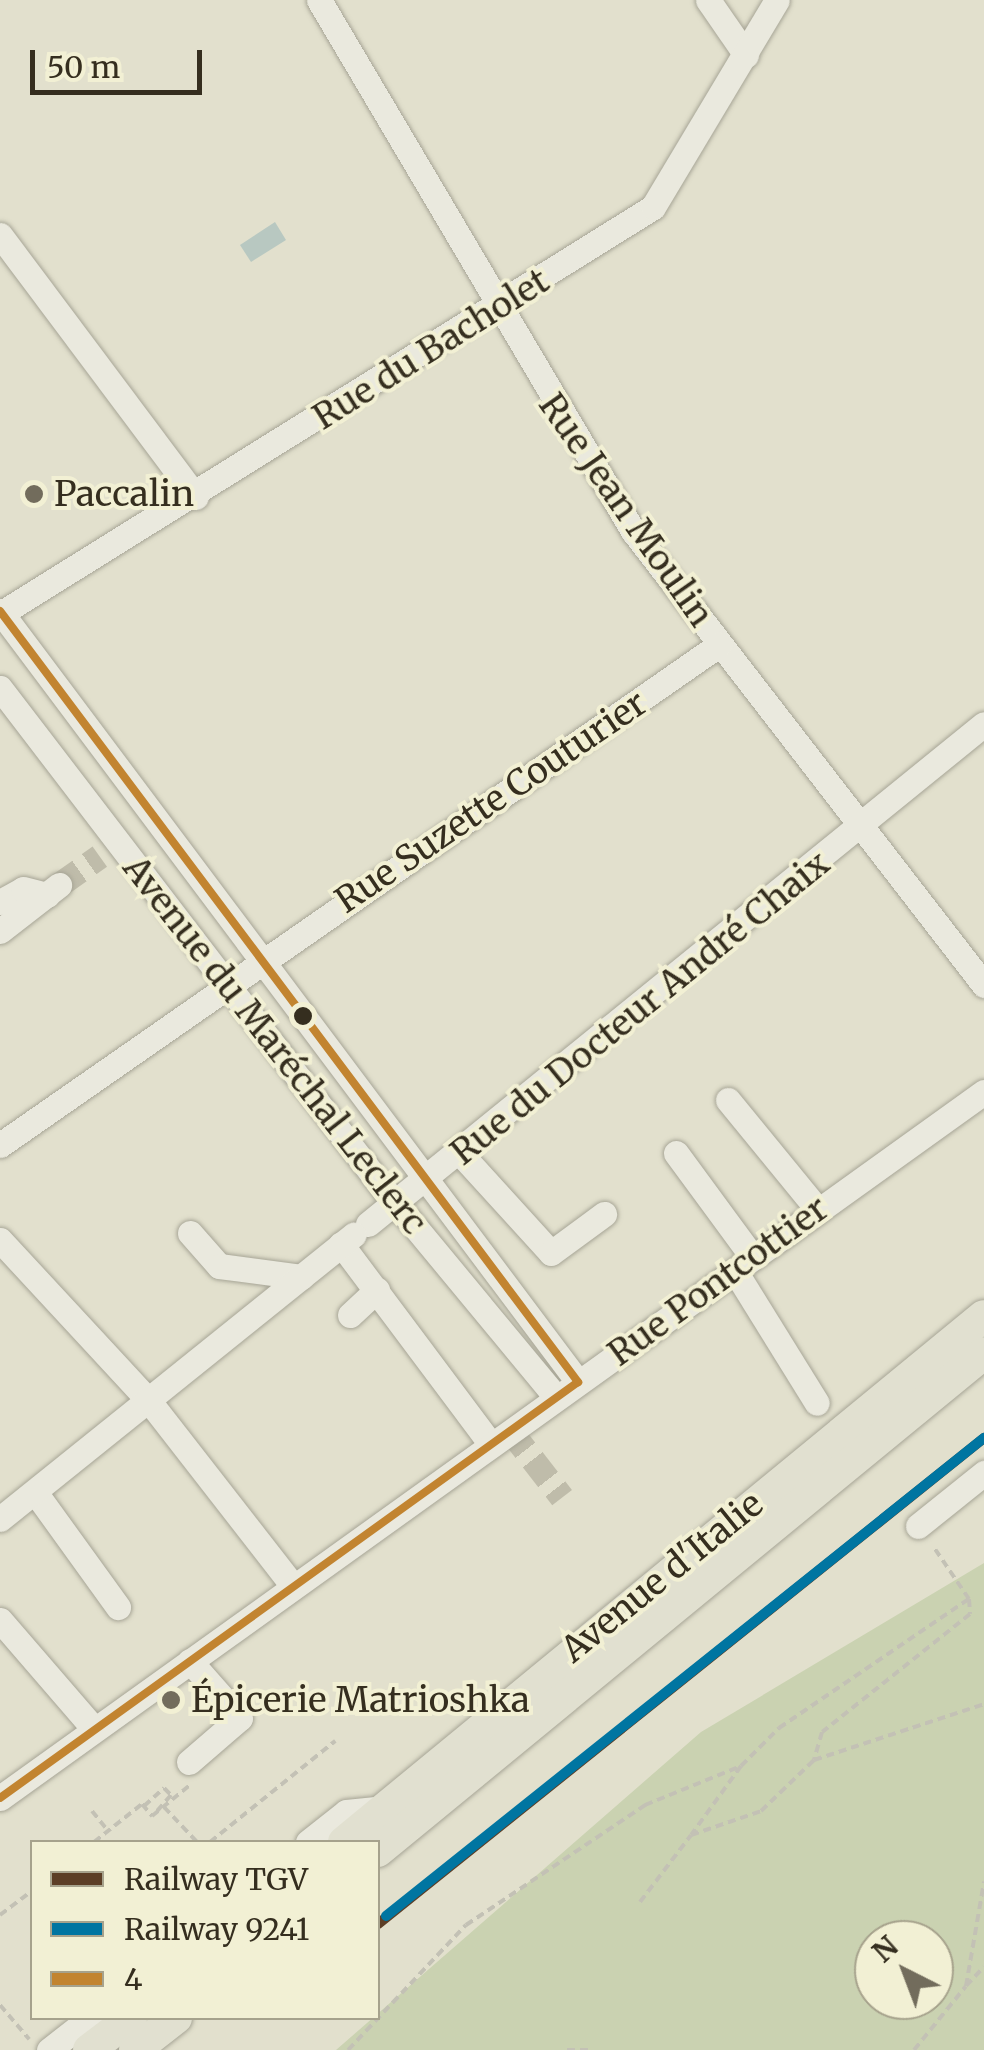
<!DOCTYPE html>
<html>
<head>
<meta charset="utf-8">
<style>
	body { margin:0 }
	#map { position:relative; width:984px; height:2050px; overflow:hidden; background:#e2e0cd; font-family:Merriweather,serif }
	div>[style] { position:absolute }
	.green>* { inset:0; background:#cad2b1 }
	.water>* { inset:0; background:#b8c8c1 }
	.minor-tunnel>* { height:25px; margin-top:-12.5px; transform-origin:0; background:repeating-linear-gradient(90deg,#bfbcaa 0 25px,transparent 0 37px) }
	.path>* { height:4px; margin-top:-2px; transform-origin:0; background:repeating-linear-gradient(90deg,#c3c1b5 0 8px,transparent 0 13px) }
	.roads { filter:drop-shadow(0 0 2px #a7a596) drop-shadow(0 0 2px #a7a596) }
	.minor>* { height:25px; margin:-12.5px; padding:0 12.5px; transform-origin:12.5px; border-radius:12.5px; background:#eae9de }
	.major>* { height:32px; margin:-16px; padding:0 16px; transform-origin:16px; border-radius:16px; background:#e1e0d0 }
	.bus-1>* { height:8px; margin:-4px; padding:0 4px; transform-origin:4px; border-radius:4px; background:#c28430 }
	.rail-1>* { height:10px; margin:-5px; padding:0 5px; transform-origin:5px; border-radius:5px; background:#5c3e26 }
	.rail-2>* { height:10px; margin:-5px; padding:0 5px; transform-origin:5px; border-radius:5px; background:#0075a1 }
	.dots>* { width:28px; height:28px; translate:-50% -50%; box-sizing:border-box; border:5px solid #f2f0d4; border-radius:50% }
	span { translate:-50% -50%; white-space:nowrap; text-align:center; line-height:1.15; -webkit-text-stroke:8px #f2f0d4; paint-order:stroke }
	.street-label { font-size:35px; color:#352e1f }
	.poi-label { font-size:35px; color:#352e1f }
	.left { translate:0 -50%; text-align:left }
	.legend { position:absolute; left:30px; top:1840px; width:350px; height:180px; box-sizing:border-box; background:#f2f0d4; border:2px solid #a6a28c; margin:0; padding:12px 18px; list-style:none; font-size:30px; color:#352e1f }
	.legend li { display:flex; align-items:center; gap:20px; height:50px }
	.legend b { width:50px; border:2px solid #a6a28c }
	.north { position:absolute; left:854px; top:1920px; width:100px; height:100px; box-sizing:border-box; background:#f2f0d4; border:2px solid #a6a28c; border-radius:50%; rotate:318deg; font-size:28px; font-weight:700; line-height:40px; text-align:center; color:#352e1f }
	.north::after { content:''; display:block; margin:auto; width:35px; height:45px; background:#726c5c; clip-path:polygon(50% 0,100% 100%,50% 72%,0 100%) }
	.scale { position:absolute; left:30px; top:50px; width:172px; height:45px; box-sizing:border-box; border:5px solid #352e1f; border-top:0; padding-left:12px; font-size:30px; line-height:35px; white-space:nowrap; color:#352e1f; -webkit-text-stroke:8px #f2f0d4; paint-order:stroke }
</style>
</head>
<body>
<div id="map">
	<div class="green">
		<i style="clip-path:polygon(evenodd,984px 1563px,984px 2050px,336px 2050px,701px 1732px,984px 1563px,874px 1940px,934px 1940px,934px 2000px,874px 2000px,874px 1940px)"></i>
	</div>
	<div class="water">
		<i style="clip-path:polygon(275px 222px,286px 240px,251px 262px,240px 245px)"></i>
	</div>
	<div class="minor-tunnel">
		<i style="left:59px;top:885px;width:50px;rotate:-35.3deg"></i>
		<i style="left:510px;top:1430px;width:85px;rotate:52.2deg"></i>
	</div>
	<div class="path">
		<i style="left:969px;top:1599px;width:15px;rotate:86deg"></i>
		<i style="left:970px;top:1614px;width:189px;rotate:141.4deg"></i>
		<i style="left:822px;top:1732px;width:29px;rotate:106deg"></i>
		<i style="left:814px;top:1760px;width:179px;rotate:-18.2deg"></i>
		<i style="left:741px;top:1766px;width:85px;rotate:125.9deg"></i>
		<i style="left:691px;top:1835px;width:74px;rotate:-18.9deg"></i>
		<i style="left:761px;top:1811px;width:74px;rotate:-43.9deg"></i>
		<i style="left:144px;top:1806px;width:27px;rotate:-42deg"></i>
		<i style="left:164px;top:1788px;width:10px;rotate:45deg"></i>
		<i style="left:171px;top:1795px;width:21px;rotate:131deg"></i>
		<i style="left:164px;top:1807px;width:48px;rotate:46.7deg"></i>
		<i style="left:92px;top:1811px;width:26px;rotate:51deg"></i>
		<i style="left:94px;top:1842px;width:61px;rotate:-38.4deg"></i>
		<i style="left:142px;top:1804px;width:16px;rotate:50deg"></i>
		<i style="left:152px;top:1816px;width:49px;rotate:-39.2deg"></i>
		<i style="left:210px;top:1842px;width:161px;rotate:-38.9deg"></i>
		<i style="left:640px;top:1902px;width:84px;rotate:-52.7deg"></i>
		<i style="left:0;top:1915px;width:40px;rotate:-37deg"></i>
		<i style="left:966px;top:1986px;width:26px;rotate:-47deg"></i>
		<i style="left:0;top:2005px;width:45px;rotate:49.5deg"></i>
		<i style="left:348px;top:2050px;width:172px;rotate:-46.7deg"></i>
		<i style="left:466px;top:1925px;width:216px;rotate:-33.8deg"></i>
		<i style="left:645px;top:1805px;width:104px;rotate:-22.1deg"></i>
		<i style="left:741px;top:1766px;width:54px;rotate:-45deg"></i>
		<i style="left:779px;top:1728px;width:230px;rotate:-34.2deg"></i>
		<i style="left:969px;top:1599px;width:64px;rotate:-124.2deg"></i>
		<i style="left:567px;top:2050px;width:21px"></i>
		<i style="left:914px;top:2050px;width:82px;rotate:-50.9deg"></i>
		<i style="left:966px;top:1986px;width:106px;rotate:-80.2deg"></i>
	</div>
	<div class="roads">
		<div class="minor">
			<i style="left:319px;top:0;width:617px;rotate:59.4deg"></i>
			<i style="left:633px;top:531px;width:574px;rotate:52.29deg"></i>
			<i style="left:708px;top:0;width:67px;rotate:55.4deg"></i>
			<i style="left:0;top:235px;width:327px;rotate:53.2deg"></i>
			<i style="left:0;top:611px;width:964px;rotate:53.14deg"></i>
			<i style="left:0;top:614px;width:769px;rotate:-31.93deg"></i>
			<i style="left:653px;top:207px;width:241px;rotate:-59.1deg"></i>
			<i style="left:0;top:688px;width:630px;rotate:52.55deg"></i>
			<i style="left:383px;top:1188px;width:271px;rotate:50.4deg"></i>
			<i style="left:0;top:902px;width:26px;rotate:-29deg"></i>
			<i style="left:23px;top:889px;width:25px;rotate:14deg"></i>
			<i style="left:0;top:931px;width:75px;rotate:-37.9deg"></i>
			<i style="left:728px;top:1100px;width:142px;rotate:50.7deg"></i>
			<i style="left:0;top:1145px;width:877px;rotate:-34.83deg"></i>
			<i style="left:460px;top:1153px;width:135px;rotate:47.7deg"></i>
			<i style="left:551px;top:1253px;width:66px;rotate:-36.3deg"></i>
			<i style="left:676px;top:1153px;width:130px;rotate:53.7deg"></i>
			<i style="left:368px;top:1224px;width:793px;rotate:-39.07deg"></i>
			<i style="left:190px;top:1233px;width:44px;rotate:48.7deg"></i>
			<i style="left:219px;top:1266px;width:83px;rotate:7.6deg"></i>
			<i style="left:0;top:1240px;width:219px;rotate:47.2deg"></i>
			<i style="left:149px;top:1401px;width:234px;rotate:52.1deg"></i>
			<i style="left:341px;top:1244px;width:249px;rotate:53.2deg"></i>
			<i style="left:735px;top:1271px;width:155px;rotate:58.2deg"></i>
			<i style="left:350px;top:1315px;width:37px;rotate:-43deg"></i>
			<i style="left:35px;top:1492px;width:142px;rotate:54.2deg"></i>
			<i style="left:0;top:1519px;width:454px;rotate:-38.8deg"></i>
			<i style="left:918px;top:1526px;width:85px;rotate:-38.8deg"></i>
			<i style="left:0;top:1620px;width:144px;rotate:49.2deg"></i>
			<i style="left:189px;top:1762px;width:67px;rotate:-40.8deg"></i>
			<i style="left:240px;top:1718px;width:76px;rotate:-131.3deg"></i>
			<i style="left:0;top:1798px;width:1211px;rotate:-35.66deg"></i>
			<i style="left:308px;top:1842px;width:48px;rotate:-38.3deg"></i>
			<i style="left:346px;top:1812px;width:40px;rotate:-5.7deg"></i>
			<i style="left:49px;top:2050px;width:52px;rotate:-38deg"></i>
		</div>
		<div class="major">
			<i style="left:344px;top:1842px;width:828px;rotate:-39.42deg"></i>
			<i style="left:378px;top:1851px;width:784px;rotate:-39.41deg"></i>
			<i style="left:89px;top:2050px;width:53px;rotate:-37.3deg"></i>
			<i style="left:135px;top:2050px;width:52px;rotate:-38deg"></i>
		</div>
	</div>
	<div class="bus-1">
		<i style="left:0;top:611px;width:964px;rotate:53.14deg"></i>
		<i style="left:578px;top:1382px;width:712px;rotate:144.26deg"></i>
	</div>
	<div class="rail-1">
		<i style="left:378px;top:1924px;width:777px;rotate:-38.73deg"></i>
	</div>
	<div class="rail-2">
		<i style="left:386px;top:1916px;width:766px;rotate:-38.64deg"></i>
	</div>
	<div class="dots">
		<i style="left:34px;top:494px;background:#726c5c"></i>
		<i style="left:303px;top:1016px;background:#352e1f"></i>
		<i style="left:171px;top:1700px;background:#726c5c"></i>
	</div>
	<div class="street-label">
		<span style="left:431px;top:349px;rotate:-32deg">Rue du Bacholet</span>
		<span style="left:626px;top:510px;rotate:55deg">Rue Jean Moulin</span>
		<span style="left:491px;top:802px;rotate:-34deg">Rue Suzette Couturier</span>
		<span style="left:640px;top:1008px;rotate:-39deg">Rue du Docteur André Chaix</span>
		<span style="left:275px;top:1045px;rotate:52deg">Avenue du Maréchal Leclerc</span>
		<span style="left:718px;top:1281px;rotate:-36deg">Rue Pontcottier</span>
		<span style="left:662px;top:1577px;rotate:-39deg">Avenue d'Italie</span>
	</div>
	<div class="poi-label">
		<span class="left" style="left:54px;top:494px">Paccalin</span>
		<span class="left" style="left:191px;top:1700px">Épicerie Matrioshka</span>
	</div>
	<ul class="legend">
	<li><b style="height:12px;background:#5c3e26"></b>Railway TGV</li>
	<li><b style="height:12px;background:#0075a1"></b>Railway 9241</li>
	<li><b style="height:12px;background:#c28430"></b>4</li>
	</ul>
	<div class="north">N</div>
	<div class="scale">50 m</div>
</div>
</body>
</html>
